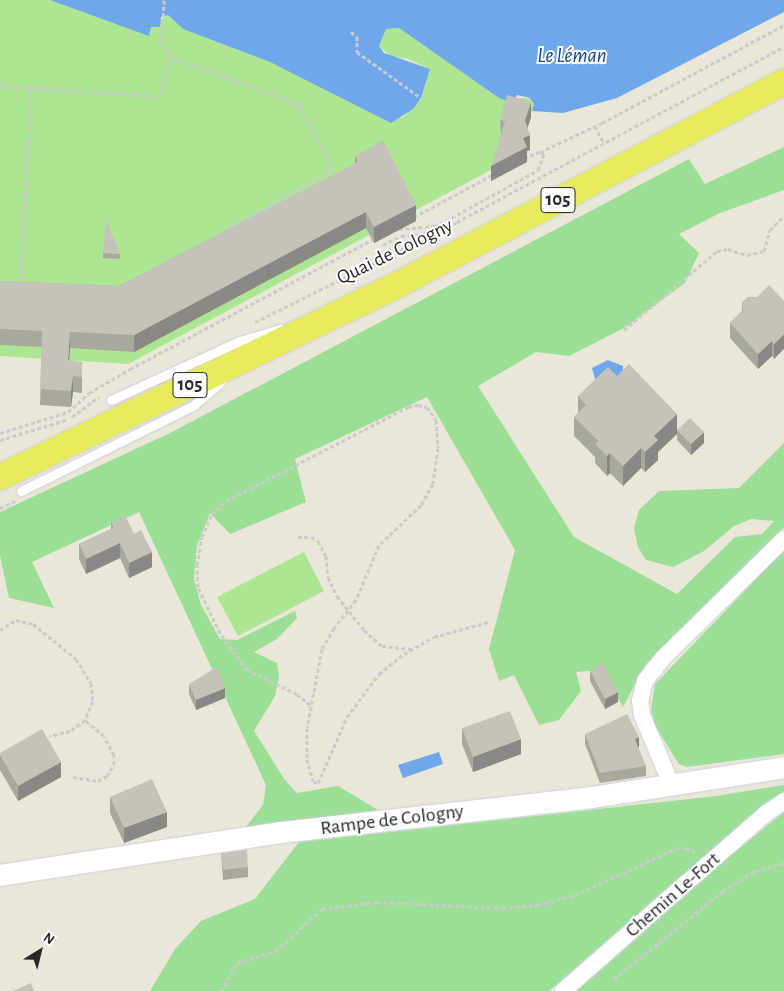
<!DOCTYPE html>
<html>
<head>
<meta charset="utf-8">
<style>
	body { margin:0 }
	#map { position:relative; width:784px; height:991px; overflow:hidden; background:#eae7d9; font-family:"Alegreya Sans",sans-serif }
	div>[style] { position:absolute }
	.green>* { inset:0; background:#9bdf96 }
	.pitch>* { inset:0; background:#ace692 }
	.water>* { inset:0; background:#6ea7ea }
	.path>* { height:3px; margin-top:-1.5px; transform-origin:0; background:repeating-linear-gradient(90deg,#cbcbcb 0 4px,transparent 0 6.5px) }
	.roads { filter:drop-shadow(0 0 1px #d0cee0) drop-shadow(0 0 1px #d0cee0) }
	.service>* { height:9px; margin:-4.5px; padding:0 4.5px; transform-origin:4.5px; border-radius:4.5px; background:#fff }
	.minor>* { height:16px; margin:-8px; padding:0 8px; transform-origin:8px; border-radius:8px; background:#fff }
	.tertiary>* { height:21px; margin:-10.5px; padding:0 10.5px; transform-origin:10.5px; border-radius:10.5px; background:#fff }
	.primary>* { height:26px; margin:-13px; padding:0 13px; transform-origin:13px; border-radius:13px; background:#e5eb5c }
	.wall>* { inset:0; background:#a9a89f }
	.shaded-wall>* { inset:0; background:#8a8882 }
	.building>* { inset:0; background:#c5c3b9 }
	span { translate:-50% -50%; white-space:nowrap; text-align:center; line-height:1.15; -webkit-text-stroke:4px #fff; paint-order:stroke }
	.shield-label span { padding:1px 4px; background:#fff; border:1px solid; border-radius:4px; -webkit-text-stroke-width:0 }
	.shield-label { font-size:19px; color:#272727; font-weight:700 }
	.street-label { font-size:20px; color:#272727 }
	.water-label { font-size:21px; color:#114291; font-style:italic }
	.north { position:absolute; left:15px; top:926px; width:50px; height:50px; -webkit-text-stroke:4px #fff; paint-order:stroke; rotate:36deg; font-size:14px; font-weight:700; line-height:20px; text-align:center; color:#272727 }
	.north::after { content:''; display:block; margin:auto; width:18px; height:22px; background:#272727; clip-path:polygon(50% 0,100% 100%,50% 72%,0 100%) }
</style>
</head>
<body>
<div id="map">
	<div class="green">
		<i style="clip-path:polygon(784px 147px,784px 190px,720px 213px,679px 234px,699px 253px,685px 283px,624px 328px,569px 356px,536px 352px,478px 386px,574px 537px,677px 594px,735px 537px,762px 534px,774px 521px,751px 519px,734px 526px,704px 551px,673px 567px,646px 560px,638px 547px,634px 529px,639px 510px,659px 491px,739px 488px,784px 443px,784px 527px,645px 665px,623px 707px,602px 670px,576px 672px,581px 691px,559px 720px,539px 725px,514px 675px,499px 681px,489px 649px,515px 550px,427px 397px,295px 459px,306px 502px,230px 534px,210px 513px,197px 546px,194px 579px,201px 605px,220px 639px,237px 640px,295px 611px,297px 618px,277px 639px,254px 652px,277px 663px,279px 677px,275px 696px,254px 731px,285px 780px,297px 793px,338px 786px,378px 810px,245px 828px,263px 805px,266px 785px,139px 512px,32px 562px,54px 608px,9px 598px,0 556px,0 512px,170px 433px,689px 159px,705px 184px)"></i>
		<i style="clip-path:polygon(784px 550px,784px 754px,687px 767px,679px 764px,655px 726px,651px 710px,655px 684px)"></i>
		<i style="clip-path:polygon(784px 785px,784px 793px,707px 854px,549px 991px,150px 991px,175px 949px,201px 921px,255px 899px,299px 842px,716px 796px)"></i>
		<i style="clip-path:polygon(784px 812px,784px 991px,577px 991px,718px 866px)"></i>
	</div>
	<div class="pitch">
		<i style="clip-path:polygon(0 0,50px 0,149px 35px,151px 27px,168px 15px,183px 29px,270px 62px,329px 90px,402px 118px,421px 99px,430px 69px,406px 58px,391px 57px,379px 46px,386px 29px,399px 28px,499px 98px,530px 98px,534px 104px,524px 135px,530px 149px,128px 364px,0 356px)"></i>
		<i style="clip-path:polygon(304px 552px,324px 591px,238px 636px,217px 597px)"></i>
	</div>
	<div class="water">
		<i style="clip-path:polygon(50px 0,784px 0,784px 12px,617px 98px,563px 113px,532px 111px,534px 104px,530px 98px,517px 95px,513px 103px,499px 98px,399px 28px,386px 29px,379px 46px,384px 53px,430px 69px,421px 98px,413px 109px,391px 123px,270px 62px,183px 29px,168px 15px,161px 17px,160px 27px,151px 27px,149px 36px)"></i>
		<i style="clip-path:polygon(608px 360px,623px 366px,623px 375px,595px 379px,592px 368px)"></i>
		<i style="clip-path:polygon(439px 752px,443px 764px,403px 778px,398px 765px)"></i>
	</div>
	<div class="path">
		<i style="left:164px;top:0;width:41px;rotate:92.8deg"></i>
		<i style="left:162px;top:41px;width:17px;rotate:65deg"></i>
		<i style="left:351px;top:32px;width:7px;rotate:34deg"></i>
		<i style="left:357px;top:36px;width:16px;rotate:90deg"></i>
		<i style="left:357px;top:52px;width:79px;rotate:35.7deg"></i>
		<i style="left:0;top:86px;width:160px;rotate:3.6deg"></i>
		<i style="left:160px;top:96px;width:41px;rotate:-77.3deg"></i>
		<i style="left:169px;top:56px;width:139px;rotate:20.3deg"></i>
		<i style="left:299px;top:104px;width:74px;rotate:63.4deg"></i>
		<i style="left:332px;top:170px;width:130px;rotate:150.5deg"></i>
		<i style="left:595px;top:126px;width:18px;rotate:63deg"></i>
		<i style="left:524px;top:158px;width:17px;rotate:-21deg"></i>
		<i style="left:414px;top:217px;width:91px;rotate:-28.3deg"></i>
		<i style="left:399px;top:229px;width:35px;rotate:-5deg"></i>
		<i style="left:434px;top:226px;width:13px;rotate:-23deg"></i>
		<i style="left:446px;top:221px;width:105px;rotate:-29deg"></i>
		<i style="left:538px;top:170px;width:17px;rotate:-69deg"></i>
		<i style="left:544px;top:154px;width:4px;rotate:-153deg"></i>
		<i style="left:540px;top:152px;width:68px;rotate:-25.1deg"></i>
		<i style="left:602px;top:123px;width:207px;rotate:-28.3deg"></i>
		<i style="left:383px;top:245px;width:20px;rotate:-27deg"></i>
		<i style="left:401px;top:236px;width:24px;rotate:-5deg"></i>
		<i style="left:21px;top:285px;width:197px;rotate:-87.1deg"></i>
		<i style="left:255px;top:322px;width:225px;rotate:-26.3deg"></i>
		<i style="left:457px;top:222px;width:371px;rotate:-28.2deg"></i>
		<i style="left:624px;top:330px;width:122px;rotate:-40.3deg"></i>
		<i style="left:717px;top:251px;width:11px;rotate:-10deg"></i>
		<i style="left:728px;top:249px;width:20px;rotate:18deg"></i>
		<i style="left:747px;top:255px;width:17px;rotate:-13deg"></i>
		<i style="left:764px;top:251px;width:22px;rotate:-74deg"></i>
		<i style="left:770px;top:230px;width:20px;rotate:-45deg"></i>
		<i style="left:72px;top:417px;width:34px;rotate:-37deg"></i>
		<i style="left:0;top:433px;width:71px;rotate:-17.2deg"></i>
		<i style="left:68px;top:412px;width:28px;rotate:-42deg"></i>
		<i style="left:89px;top:393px;width:48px;rotate:-30.3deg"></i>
		<i style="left:130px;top:369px;width:278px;rotate:-28.1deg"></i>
		<i style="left:0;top:440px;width:69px;rotate:-16.9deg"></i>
		<i style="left:0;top:508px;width:17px;rotate:-25deg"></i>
		<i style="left:298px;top:537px;width:13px"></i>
		<i style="left:311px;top:537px;width:8px;rotate:30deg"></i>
		<i style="left:318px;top:541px;width:17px;rotate:62deg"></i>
		<i style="left:326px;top:556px;width:21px;rotate:85deg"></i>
		<i style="left:328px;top:577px;width:21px;rotate:65deg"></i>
		<i style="left:337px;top:596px;width:43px;rotate:51.5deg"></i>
		<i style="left:364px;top:630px;width:24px;rotate:42deg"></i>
		<i style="left:382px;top:646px;width:29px;rotate:6deg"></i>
		<i style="left:0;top:630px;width:19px;rotate:-32deg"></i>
		<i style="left:16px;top:620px;width:17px;rotate:13deg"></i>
		<i style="left:33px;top:624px;width:55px;rotate:39.1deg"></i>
		<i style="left:76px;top:659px;width:28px;rotate:58deg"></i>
		<i style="left:91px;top:683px;width:18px;rotate:84deg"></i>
		<i style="left:93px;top:701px;width:21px;rotate:113deg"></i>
		<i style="left:85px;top:720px;width:19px;rotate:144deg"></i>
		<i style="left:70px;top:731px;width:21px;rotate:166deg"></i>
		<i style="left:310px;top:705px;width:17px;rotate:-140deg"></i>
		<i style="left:297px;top:694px;width:55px;rotate:-154.4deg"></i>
		<i style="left:247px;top:670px;width:46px;rotate:-126.1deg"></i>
		<i style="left:220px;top:633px;width:51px;rotate:-115.6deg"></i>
		<i style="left:198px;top:587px;width:22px;rotate:-93deg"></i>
		<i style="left:197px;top:565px;width:28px;rotate:-80deg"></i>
		<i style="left:202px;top:537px;width:25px;rotate:-67deg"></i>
		<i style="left:212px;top:514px;width:19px;rotate:-43deg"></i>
		<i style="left:226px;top:501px;width:205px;rotate:-27.3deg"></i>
		<i style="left:408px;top:407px;width:10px;rotate:-11deg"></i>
		<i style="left:418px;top:405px;width:9px;rotate:13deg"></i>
		<i style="left:427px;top:407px;width:16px;rotate:55deg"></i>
		<i style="left:436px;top:420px;width:28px;rotate:86deg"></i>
		<i style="left:438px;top:448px;width:36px;rotate:98deg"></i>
		<i style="left:433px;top:484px;width:24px;rotate:120deg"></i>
		<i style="left:421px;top:505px;width:58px;rotate:136.4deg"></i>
		<i style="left:379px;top:545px;width:60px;rotate:112.7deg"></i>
		<i style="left:356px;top:600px;width:36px;rotate:128deg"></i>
		<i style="left:334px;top:628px;width:24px;rotate:120deg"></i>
		<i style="left:322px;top:649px;width:80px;rotate:100.8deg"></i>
		<i style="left:307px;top:728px;width:31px;rotate:90deg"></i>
		<i style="left:307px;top:759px;width:23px;rotate:75deg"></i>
		<i style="left:313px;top:781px;width:5px;rotate:22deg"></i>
		<i style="left:318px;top:783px;width:72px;rotate:-66.3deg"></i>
		<i style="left:347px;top:717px;width:54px;rotate:-53.3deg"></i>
		<i style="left:379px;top:674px;width:32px;rotate:-39deg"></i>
		<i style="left:404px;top:654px;width:34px;rotate:-30deg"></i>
		<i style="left:434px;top:637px;width:56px;rotate:-15.5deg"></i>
		<i style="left:73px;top:777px;width:25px;rotate:9deg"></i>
		<i style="left:98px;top:781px;width:10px;rotate:-29deg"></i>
		<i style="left:107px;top:776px;width:14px;rotate:-60deg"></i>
		<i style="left:114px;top:764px;width:9px;rotate:-90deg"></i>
		<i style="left:114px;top:755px;width:21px;rotate:-118deg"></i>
		<i style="left:104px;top:736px;width:25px;rotate:-140deg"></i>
		<i style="left:614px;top:979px;width:140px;rotate:-38.9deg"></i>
		<i style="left:723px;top:891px;width:38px;rotate:-32deg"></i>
		<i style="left:755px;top:871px;width:30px;rotate:-15deg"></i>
		<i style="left:221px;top:991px;width:32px;rotate:-60deg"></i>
		<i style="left:237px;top:963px;width:41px;rotate:-17.1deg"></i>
		<i style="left:276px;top:951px;width:62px;rotate:-42.4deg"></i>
		<i style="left:322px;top:909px;width:55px;rotate:-7.3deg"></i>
		<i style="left:377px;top:902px;width:126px;rotate:2.7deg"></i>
		<i style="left:503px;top:908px;width:35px;rotate:-5deg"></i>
		<i style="left:538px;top:905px;width:38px;rotate:-15deg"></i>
		<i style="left:575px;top:895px;width:112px;rotate:-24.7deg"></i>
		<i style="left:677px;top:848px;width:9px"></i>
		<i style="left:686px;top:848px;width:13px;rotate:23deg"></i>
	</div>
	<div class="roads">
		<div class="service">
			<i style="left:111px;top:400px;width:142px;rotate:-24.6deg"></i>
			<i style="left:240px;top:341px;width:43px;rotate:-16.3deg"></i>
			<i style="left:21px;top:491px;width:193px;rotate:-26.4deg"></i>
			<i style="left:194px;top:405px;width:35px;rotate:-41deg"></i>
		</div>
		<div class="minor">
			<i style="left:672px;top:786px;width:77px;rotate:-112.9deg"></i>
			<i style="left:642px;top:715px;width:14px;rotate:-98deg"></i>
			<i style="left:640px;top:701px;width:21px;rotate:-76deg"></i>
			<i style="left:645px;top:681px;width:29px;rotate:-52deg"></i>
			<i style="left:663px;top:658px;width:170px;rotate:-44.5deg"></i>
			<i style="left:563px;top:991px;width:269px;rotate:-41.2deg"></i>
			<i style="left:765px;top:814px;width:23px;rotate:-34deg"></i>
		</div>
		<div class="tertiary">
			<i style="left:0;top:875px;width:284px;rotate:-8.7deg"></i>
			<i style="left:281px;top:832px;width:312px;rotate:-6.4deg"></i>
			<i style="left:591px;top:797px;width:195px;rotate:-8.8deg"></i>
		</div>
		<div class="primary">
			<i style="left:0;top:477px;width:443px;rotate:-25.8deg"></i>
			<i style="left:399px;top:284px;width:435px;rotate:-27.7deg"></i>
		</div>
	</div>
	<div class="wall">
		<i style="clip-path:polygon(531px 117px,527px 128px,530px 150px,527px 151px,527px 162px,491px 181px,501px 135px,500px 120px)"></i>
		<i style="clip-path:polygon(355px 156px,416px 221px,374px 243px,366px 228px,134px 352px,70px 348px,69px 360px,82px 377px,82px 393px,73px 392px,71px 407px,40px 405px,42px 347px,0 345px,0 281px,119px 286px,355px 164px)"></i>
		<i style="clip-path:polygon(103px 253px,120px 254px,120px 259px,103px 258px)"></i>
		<i style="clip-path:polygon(784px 301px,774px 359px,772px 356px,758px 369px,730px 338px,730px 323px,742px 311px,742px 302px)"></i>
		<i style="clip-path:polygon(617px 376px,677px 430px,704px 443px,691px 455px,677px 440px,677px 434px,658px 452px,658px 460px,645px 472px,641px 468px,623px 486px,610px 473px,607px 476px,595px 463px,595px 457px,574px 436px,574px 417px,578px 413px,578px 396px)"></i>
		<i style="clip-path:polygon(111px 522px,134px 534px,152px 567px,129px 578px,120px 558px,86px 574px,79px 559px,79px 544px,111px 529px)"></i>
		<i style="clip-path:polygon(590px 671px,618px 702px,605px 709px,590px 681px)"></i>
		<i style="clip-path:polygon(189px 684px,225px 698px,196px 710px,189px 694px)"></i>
		<i style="clip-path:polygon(462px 728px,521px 754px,473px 772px,462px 744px)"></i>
		<i style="clip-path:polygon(585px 734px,639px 747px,638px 748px,646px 766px,646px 776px,600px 783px,585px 744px)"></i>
		<i style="clip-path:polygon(0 753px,61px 777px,18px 801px,0 770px)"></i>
		<i style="clip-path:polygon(110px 797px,167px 827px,124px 843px,110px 813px)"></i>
		<i style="clip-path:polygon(221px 853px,248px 867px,248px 877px,223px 880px)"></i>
	</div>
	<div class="shaded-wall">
		<i style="clip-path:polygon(531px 102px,531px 117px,525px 136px,525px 120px)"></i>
		<i style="clip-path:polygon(530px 135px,530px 150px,527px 151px,527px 162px,491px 181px,491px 166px,523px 138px)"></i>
		<i style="clip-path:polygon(416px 205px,416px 221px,374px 243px,374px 227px)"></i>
		<i style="clip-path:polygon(366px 212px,366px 228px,134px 352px,134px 335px)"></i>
		<i style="clip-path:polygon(70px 332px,70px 348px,68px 376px,68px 360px)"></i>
		<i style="clip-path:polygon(784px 334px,784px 349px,774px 359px,774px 344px)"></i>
		<i style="clip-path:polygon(772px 341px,772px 356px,758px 369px,758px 354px)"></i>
		<i style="clip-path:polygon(73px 376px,73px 392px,71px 407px,71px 391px)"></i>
		<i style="clip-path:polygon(677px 414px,677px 434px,658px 452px,658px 460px,645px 472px,645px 452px,654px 436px)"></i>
		<i style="clip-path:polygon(704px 432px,704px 443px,691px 455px,691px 444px)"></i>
		<i style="clip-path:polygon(641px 448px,641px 468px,623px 486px,623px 466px)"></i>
		<i style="clip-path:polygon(610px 453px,610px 473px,607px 476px,607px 456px)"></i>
		<i style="clip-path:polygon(120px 543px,120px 558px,86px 574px,86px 559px)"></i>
		<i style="clip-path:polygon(152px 552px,152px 567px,129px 578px,129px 563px)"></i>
		<i style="clip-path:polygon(225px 688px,225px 698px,196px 710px,196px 700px)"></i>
		<i style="clip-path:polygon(618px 692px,618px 702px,605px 709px,605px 699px)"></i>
		<i style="clip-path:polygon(639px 737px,639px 747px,635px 749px,635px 739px)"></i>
		<i style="clip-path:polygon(521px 739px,521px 754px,473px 772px,473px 757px)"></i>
		<i style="clip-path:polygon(61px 762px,61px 777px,18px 801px,18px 786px)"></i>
		<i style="clip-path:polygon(167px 812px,167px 827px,124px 843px,124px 828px)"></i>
	</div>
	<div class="building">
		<i style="clip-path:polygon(507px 95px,531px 102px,525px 120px,530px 135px,523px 138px,527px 147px,491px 166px,505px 121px,500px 120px)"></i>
		<i style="clip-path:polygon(383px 140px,416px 205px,374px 227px,366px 212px,134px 335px,70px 332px,68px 360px,82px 362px,82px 377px,73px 376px,71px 391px,40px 389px,42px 331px,0 329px,0 281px,119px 286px,358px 162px,355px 156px)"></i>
		<i style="clip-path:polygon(106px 219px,120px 254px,103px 253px)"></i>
		<i style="clip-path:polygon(769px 285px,784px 301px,784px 334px,774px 344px,772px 341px,758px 354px,730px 323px,743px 311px,742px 302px,748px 297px,757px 297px)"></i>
		<i style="clip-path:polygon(629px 364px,677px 414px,654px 436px,658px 440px,645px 452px,641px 448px,623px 466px,610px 453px,607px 456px,595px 444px,598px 441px,574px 417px,586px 405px,578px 396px,608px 367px,617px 376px)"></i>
		<i style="clip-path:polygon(690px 418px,704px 432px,691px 444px,677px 430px)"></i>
		<i style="clip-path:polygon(125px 515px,134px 534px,141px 530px,152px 552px,129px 563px,120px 543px,86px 559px,79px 544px,114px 528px,111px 522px)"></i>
		<i style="clip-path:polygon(603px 664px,618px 692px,605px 699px,590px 671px)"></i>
		<i style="clip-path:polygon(217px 667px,225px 688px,196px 700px,189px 684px)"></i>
		<i style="clip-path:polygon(510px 711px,521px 739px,473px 757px,462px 728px)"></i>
		<i style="clip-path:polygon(627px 714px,639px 737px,635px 739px,646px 766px,600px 773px,585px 734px)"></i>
		<i style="clip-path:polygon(42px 729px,61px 762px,18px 786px,0 755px,0 753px)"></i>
		<i style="clip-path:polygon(152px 779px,167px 812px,124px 828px,110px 797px)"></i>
		<i style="clip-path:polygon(247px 850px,248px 867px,223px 870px,221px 853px)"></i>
		<i style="clip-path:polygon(31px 983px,34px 991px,13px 991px)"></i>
	</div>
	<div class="shield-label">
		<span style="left:558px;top:200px">105</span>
		<span style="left:190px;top:385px">105</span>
	</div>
	<div class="street-label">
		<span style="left:395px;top:252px;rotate:-26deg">Quai de Cologny</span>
		<span style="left:392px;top:820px;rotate:-7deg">Rampe de Cologny</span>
		<span style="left:673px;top:895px;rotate:-41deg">Chemin Le-Fort</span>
	</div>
	<div class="water-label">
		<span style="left:572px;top:56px">Le Léman</span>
	</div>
	<div class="north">N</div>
</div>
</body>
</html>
